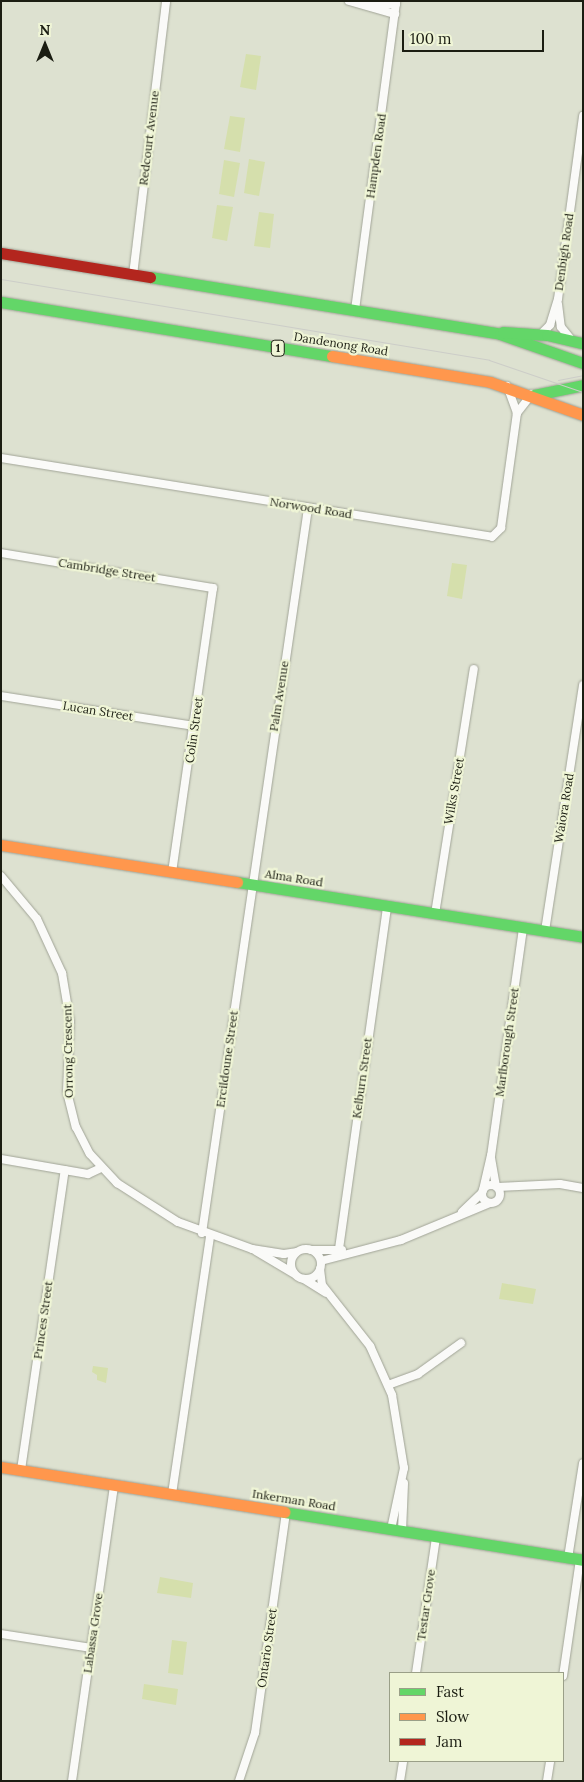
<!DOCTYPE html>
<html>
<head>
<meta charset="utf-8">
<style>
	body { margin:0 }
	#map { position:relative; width:584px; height:1782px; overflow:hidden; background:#dde1d0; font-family:Lora,serif }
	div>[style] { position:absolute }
	.green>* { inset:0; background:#d5dfac }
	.roads { filter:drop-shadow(0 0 1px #a1a497) drop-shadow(0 0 1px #a1a497) }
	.street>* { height:8px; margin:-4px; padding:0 4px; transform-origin:4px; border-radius:4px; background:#fafaf8 }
	.street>.ring { margin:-4px; padding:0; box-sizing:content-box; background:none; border:8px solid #fafaf8; border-radius:50% }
	.fast>* { height:11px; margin:-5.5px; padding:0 5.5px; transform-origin:5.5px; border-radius:5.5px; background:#63d668 }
	.slow>* { height:11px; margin:-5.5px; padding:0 5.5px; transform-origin:5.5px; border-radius:5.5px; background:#ff974d }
	.jam>* { height:11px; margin:-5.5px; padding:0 5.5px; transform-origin:5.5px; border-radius:5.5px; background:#b3261e }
	.tram>* { height:1px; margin:-0.5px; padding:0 0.5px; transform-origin:0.5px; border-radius:0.5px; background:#cccdc8 }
	span { translate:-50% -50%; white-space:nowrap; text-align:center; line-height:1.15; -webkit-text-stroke:4.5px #eff5d6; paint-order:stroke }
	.shield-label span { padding:1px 4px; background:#eff5d6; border:1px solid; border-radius:4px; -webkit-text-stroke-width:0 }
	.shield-label { font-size:11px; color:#1b1d12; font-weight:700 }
	.street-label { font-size:12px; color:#1b1d12 }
	.frame { position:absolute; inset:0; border:2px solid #1b1d12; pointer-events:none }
	.legend { position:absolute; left:389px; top:1672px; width:175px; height:90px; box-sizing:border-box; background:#eff5d6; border:1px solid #9a9f88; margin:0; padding:6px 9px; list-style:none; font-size:15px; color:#1b1d12 }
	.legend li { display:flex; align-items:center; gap:10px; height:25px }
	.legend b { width:25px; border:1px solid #9a9f88 }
	.north { position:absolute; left:20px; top:20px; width:50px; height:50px; -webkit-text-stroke:4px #eff5d6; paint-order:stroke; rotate:0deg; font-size:14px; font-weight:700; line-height:20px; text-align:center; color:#1b1d12 }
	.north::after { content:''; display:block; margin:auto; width:18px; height:22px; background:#1b1d12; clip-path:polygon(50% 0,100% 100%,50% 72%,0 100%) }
	.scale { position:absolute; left:402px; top:30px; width:142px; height:22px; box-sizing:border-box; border:2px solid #1b1d12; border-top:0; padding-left:6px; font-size:15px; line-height:18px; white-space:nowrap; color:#1b1d12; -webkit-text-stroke:4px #eff5d6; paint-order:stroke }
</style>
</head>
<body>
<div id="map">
	<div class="green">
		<i style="clip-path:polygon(246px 54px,261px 56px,256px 90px,240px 87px)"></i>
		<i style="clip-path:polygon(230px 116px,245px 118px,240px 152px,224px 149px)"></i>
		<i style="clip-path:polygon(249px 159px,265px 162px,259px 196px,244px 193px)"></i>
		<i style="clip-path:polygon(224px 160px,240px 163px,234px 197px,219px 194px)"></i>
		<i style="clip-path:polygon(217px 205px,233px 207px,227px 241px,212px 238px)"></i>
		<i style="clip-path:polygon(259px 212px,274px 214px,270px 248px,254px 246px)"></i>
		<i style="clip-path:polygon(452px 563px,467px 565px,462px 599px,447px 596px)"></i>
		<i style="clip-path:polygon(502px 1283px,536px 1289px,533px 1304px,499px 1299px)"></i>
		<i style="clip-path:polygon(93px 1366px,108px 1368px,106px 1383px,97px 1380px,97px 1375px,92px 1372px)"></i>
		<i style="clip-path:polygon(160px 1577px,193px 1583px,191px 1598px,157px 1593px)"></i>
		<i style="clip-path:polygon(172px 1640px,187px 1642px,183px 1675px,168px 1673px)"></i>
		<i style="clip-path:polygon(144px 1684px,178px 1689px,176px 1705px,142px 1699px)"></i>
	</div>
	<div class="roads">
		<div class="street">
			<i style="left:349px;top:1px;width:48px;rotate:15.8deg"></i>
			<i style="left:369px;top:5px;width:27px;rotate:-2deg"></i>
			<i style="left:133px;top:275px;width:276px;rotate:-83.1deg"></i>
			<i style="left:558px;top:304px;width:23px;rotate:83deg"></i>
			<i style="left:561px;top:327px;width:14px;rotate:51deg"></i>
			<i style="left:355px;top:310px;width:312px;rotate:-82.4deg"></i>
			<i style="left:541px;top:334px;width:13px;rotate:-45deg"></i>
			<i style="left:550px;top:325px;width:27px;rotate:-73deg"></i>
			<i style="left:558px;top:299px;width:185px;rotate:-82.2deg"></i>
			<i style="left:517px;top:413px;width:24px;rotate:-52deg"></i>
			<i style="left:1px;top:458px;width:497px;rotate:9.1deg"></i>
			<i style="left:492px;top:537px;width:13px;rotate:-45deg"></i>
			<i style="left:501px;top:528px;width:116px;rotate:-82.1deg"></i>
			<i style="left:517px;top:413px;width:29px;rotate:-110deg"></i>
			<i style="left:1px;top:553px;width:215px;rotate:9.4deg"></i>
			<i style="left:213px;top:588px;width:287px;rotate:98.2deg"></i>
			<i style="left:1px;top:696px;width:195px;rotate:8.8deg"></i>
			<i style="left:1px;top:876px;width:56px;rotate:50.1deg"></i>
			<i style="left:37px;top:919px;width:60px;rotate:65.2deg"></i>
			<i style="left:62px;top:973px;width:49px;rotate:80.5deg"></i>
			<i style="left:70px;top:1021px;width:71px;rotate:92.4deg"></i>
			<i style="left:67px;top:1092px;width:36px;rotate:76deg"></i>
			<i style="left:76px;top:1127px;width:30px;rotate:63deg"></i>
			<i style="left:90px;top:1154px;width:40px;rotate:47deg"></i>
			<i style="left:117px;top:1183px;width:72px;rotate:32.6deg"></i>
			<i style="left:178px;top:1222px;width:79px;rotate:20deg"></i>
			<i style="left:252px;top:1249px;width:32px;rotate:9deg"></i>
			<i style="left:284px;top:1254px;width:12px;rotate:-9deg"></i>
			<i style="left:435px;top:914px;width:248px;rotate:-81deg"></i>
			<i style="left:545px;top:931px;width:249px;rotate:-81.2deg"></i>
			<i style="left:491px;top:1158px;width:28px;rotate:80deg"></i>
			<i style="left:1px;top:1159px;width:88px;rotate:9.8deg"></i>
			<i style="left:88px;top:1174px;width:14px;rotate:-25deg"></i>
			<i class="ring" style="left:482px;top:1185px;width:10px;height:10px"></i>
			<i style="left:498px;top:1187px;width:62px;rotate:-2.8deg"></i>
			<i style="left:560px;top:1184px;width:23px;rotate:10deg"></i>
			<i style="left:483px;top:1190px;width:35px;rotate:-77deg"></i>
			<i style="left:491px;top:1156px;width:230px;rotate:-82deg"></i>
			<i style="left:462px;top:1212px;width:28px;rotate:-44deg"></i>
			<i style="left:202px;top:1233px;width:733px;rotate:-81.68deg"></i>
			<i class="ring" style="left:291px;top:1249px;width:22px;height:22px"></i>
			<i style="left:311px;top:1250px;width:31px"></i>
			<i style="left:256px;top:1251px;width:43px;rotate:30.7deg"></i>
			<i style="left:338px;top:1256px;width:353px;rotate:-82deg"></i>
			<i style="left:321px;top:1261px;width:83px;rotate:-14.7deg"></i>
			<i style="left:401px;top:1240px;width:96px;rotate:-22.6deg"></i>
			<i style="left:320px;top:1269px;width:16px;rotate:83deg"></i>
			<i style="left:322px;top:1285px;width:78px;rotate:51.8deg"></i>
			<i style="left:370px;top:1346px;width:54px;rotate:65.8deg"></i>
			<i style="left:392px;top:1395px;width:74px;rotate:80.7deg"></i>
			<i style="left:404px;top:1468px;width:62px;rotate:102deg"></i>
			<i style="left:304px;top:1279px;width:26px;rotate:32deg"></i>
			<i style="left:388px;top:1385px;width:32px;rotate:-20deg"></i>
			<i style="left:418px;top:1374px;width:53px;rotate:-35.8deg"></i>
			<i style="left:21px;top:1470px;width:303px;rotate:-81.7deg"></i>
			<i style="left:172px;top:1494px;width:261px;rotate:-81.6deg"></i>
			<i style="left:402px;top:1531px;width:48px;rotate:-87.6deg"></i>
			<i style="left:568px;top:1558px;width:96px;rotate:-81deg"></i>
			<i style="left:1px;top:1634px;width:91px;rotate:8.8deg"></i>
			<i style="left:416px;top:1673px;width:137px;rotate:-81.6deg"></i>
			<i style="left:563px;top:1676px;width:118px;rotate:-81.7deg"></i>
			<i style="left:72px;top:1781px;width:299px;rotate:-81.9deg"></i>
			<i style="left:239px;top:1781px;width:51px;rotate:-71.6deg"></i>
			<i style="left:255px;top:1733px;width:222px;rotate:-82deg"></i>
			<i style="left:400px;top:1781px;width:20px;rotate:-81deg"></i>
			<i style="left:547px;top:1781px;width:20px;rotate:-81deg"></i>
		</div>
		<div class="fast">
			<i style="left:150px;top:277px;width:355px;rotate:9.2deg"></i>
			<i style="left:500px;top:334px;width:88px;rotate:19.3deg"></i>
			<i style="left:1px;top:302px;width:335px;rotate:9.3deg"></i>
			<i style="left:503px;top:332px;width:44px;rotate:3.9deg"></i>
			<i style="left:547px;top:335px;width:37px;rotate:13deg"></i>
			<i style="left:534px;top:395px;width:50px;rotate:-11.5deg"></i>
			<i style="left:237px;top:882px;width:350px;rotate:9deg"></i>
			<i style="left:284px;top:1512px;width:303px;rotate:9.1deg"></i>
		</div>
		<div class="slow">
			<i style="left:332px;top:356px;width:160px;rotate:9.3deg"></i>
			<i style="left:490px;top:382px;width:99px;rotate:19.5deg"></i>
			<i style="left:1px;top:845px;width:239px;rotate:8.9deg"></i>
			<i style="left:1px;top:1467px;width:287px;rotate:9deg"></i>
		</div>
		<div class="jam">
			<i style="left:1px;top:253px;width:151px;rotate:9.2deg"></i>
		</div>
	</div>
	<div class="tram">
		<i style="left:1px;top:279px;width:495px;rotate:9.4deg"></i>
		<i style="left:489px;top:360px;width:99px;rotate:18.8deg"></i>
		<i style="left:558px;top:380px;width:25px;rotate:-11deg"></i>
	</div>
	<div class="shield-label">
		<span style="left:278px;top:348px">1</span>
	</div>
	<div class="street-label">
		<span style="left:149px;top:138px;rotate:-83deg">Redcourt Avenue</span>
		<span style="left:376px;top:156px;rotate:-82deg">Hampden Road</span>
		<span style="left:564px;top:252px;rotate:-82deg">Denbigh Road</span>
		<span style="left:341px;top:344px;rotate:9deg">Dandenong Road</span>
		<span style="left:311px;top:508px;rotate:9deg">Norwood Road</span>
		<span style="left:107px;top:570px;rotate:9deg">Cambridge Street</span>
		<span style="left:279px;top:696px;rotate:-81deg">Palm Avenue</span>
		<span style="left:98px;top:711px;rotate:9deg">Lucan Street</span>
		<span style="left:194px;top:730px;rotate:-82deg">Colin Street</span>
		<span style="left:454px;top:791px;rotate:-80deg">Wilks Street</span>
		<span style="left:564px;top:808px;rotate:-81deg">Waiora Road</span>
		<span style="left:294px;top:878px;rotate:9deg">Alma Road</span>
		<span style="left:507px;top:1042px;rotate:-82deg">Marlborough Street</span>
		<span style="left:68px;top:1051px;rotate:-91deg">Orrong Crescent</span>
		<span style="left:227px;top:1059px;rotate:-82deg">Ercildoune Street</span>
		<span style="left:362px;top:1078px;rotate:-82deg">Kelburn Street</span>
		<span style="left:43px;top:1320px;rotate:-82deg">Princes Street</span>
		<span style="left:294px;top:1500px;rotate:9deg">Inkerman Road</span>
		<span style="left:426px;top:1605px;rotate:-82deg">Testar Grove</span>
		<span style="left:93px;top:1633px;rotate:-82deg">Labassa Grove</span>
		<span style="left:267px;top:1648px;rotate:-82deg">Ontario Street</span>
	</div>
	<div class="frame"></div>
	<ul class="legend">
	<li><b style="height:6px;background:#63d668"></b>Fast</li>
	<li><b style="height:6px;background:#ff974d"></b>Slow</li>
	<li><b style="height:6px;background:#b3261e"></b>Jam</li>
	</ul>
	<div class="north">N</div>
	<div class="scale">100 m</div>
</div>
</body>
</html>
